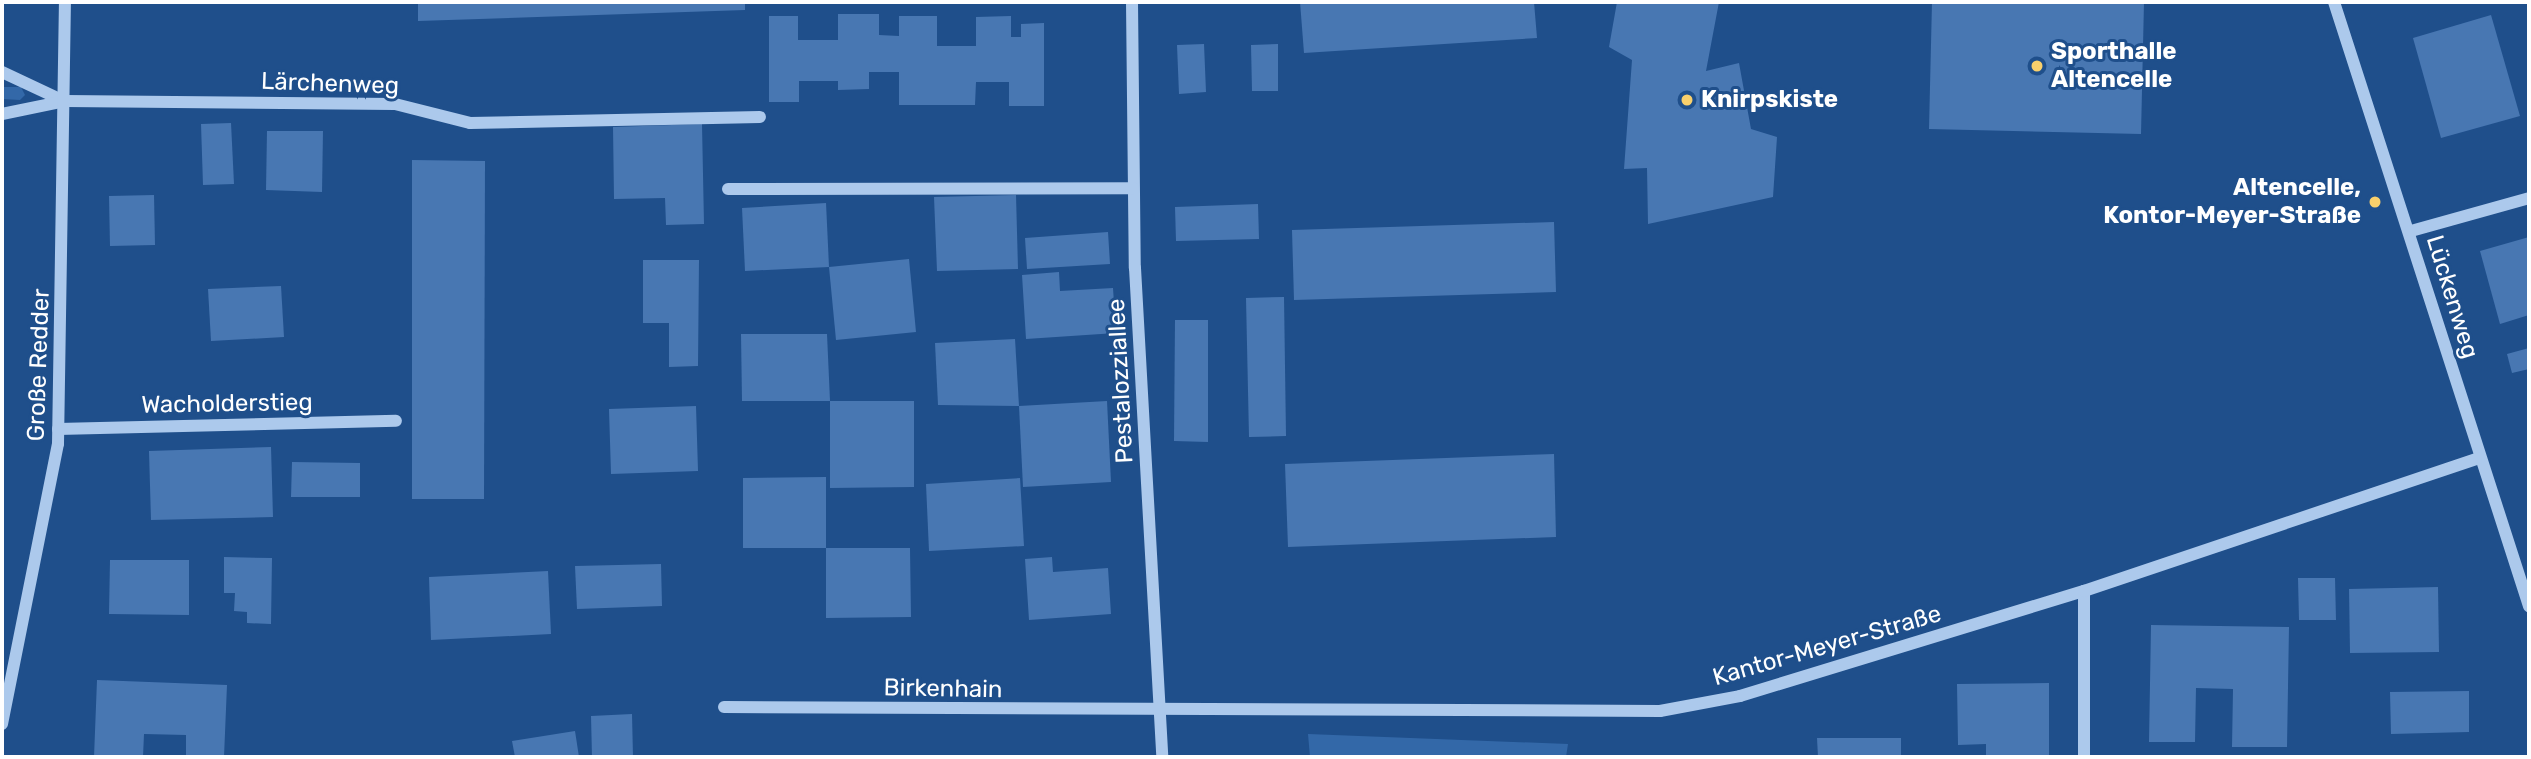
<!DOCTYPE html>
<html>
<head>
<meta charset="utf-8">
<style>
	body { margin:0 }
	#map { position:relative; width:2531px; height:759px; overflow:hidden; background:#1f4f8b; font-family:Rubik,sans-serif }
	div>[style] { position:absolute }
	.green>* { inset:0; background:#3368a8 }
	.building>* { inset:0; background:#4877b2 }
	.minor>* { height:12px; margin:-6px; padding:0 6px; transform-origin:6px; border-radius:6px; background:#acc9ec }
	.dots>* { width:19px; height:19px; translate:-50% -50%; box-sizing:border-box; border:4px solid #1f4f8b; border-radius:50% }
	span { translate:-50% -50%; white-space:nowrap; text-align:center; line-height:1.15; -webkit-text-stroke:6px #1f4f8b; paint-order:stroke }
	.poi-label { font-size:24px; color:#fff; font-weight:700 }
	.left { translate:0 -50%; text-align:left }
	.right { translate:-100% -50%; text-align:right }
	.street-label { font-size:24px; color:#fff }
	.frame { position:absolute; inset:0; border:4px solid #fff; pointer-events:none }
</style>
</head>
<body>
<div id="map">
	<div class="green">
		<i style="clip-path:polygon(2px 87px,21px 87px,25px 95px,20px 100px,2px 99px)"></i>
		<i style="clip-path:polygon(1308px 734px,1568px 744px,1566px 757px,1310px 757px)"></i>
	</div>
	<div class="building">
		<i style="clip-path:polygon(418px 2px,745px 2px,745px 10px,418px 21px)"></i>
		<i style="clip-path:polygon(1300px 2px,1534px 2px,1537px 38px,1304px 53px)"></i>
		<i style="clip-path:polygon(1617px 2px,1719px 2px,1706px 71px,1739px 63px,1751px 129px,1777px 137px,1773px 197px,1648px 224px,1647px 168px,1624px 169px,1632px 60px,1609px 47px)"></i>
		<i style="clip-path:polygon(1932px 2px,2144px 2px,2141px 134px,1929px 129px)"></i>
		<i style="clip-path:polygon(838px 14px,879px 14px,879px 35px,899px 36px,899px 16px,937px 16px,937px 46px,976px 46px,976px 17px,1011px 16px,1011px 37px,1021px 37px,1021px 24px,1044px 23px,1044px 106px,1009px 106px,1009px 82px,976px 82px,975px 105px,899px 105px,899px 72px,869px 72px,869px 89px,838px 90px,838px 81px,799px 81px,799px 102px,769px 102px,769px 16px,798px 16px,798px 40px,838px 40px)"></i>
		<i style="clip-path:polygon(2491px 15px,2520px 116px,2441px 138px,2413px 38px)"></i>
		<i style="clip-path:polygon(1204px 44px,1206px 92px,1179px 94px,1177px 45px)"></i>
		<i style="clip-path:polygon(1278px 44px,1278px 91px,1252px 91px,1251px 45px)"></i>
		<i style="clip-path:polygon(231px 123px,234px 184px,203px 185px,201px 124px)"></i>
		<i style="clip-path:polygon(702px 124px,704px 224px,666px 225px,665px 198px,614px 199px,613px 127px)"></i>
		<i style="clip-path:polygon(267px 131px,323px 131px,322px 192px,266px 190px)"></i>
		<i style="clip-path:polygon(412px 160px,485px 161px,484px 499px,412px 499px)"></i>
		<i style="clip-path:polygon(154px 195px,155px 245px,110px 246px,109px 196px)"></i>
		<i style="clip-path:polygon(1016px 195px,1018px 269px,937px 271px,934px 197px)"></i>
		<i style="clip-path:polygon(826px 203px,829px 267px,745px 271px,742px 208px)"></i>
		<i style="clip-path:polygon(1258px 204px,1259px 239px,1176px 241px,1175px 207px)"></i>
		<i style="clip-path:polygon(1554px 222px,1556px 292px,1294px 300px,1292px 230px)"></i>
		<i style="clip-path:polygon(1108px 232px,1110px 264px,1027px 269px,1025px 238px)"></i>
		<i style="clip-path:polygon(2529px 237px,2529px 315px,2500px 324px,2480px 251px)"></i>
		<i style="clip-path:polygon(909px 259px,916px 332px,836px 340px,829px 267px)"></i>
		<i style="clip-path:polygon(643px 260px,699px 260px,698px 366px,669px 367px,669px 323px,643px 323px)"></i>
		<i style="clip-path:polygon(1059px 272px,1060px 291px,1113px 288px,1116px 333px,1026px 339px,1022px 275px)"></i>
		<i style="clip-path:polygon(281px 286px,284px 337px,211px 341px,208px 289px)"></i>
		<i style="clip-path:polygon(1284px 297px,1286px 436px,1249px 437px,1246px 298px)"></i>
		<i style="clip-path:polygon(1175px 320px,1208px 320px,1208px 442px,1174px 441px)"></i>
		<i style="clip-path:polygon(741px 334px,827px 334px,830px 401px,742px 401px)"></i>
		<i style="clip-path:polygon(1015px 339px,1019px 406px,938px 405px,935px 343px)"></i>
		<i style="clip-path:polygon(2529px 348px,2529px 369px,2512px 373px,2507px 354px)"></i>
		<i style="clip-path:polygon(830px 401px,914px 401px,914px 487px,830px 488px)"></i>
		<i style="clip-path:polygon(1107px 401px,1111px 482px,1023px 487px,1019px 406px)"></i>
		<i style="clip-path:polygon(696px 406px,698px 471px,611px 474px,609px 409px)"></i>
		<i style="clip-path:polygon(271px 447px,273px 517px,151px 520px,149px 451px)"></i>
		<i style="clip-path:polygon(1554px 454px,1556px 537px,1288px 547px,1285px 464px)"></i>
		<i style="clip-path:polygon(292px 462px,360px 463px,360px 497px,291px 497px)"></i>
		<i style="clip-path:polygon(826px 477px,826px 548px,910px 548px,911px 617px,826px 618px,826px 548px,743px 548px,743px 478px)"></i>
		<i style="clip-path:polygon(1020px 478px,1024px 546px,929px 551px,926px 484px)"></i>
		<i style="clip-path:polygon(224px 557px,272px 558px,271px 624px,247px 623px,247px 612px,234px 611px,235px 593px,224px 593px)"></i>
		<i style="clip-path:polygon(1052px 557px,1053px 572px,1108px 568px,1111px 614px,1029px 620px,1025px 559px)"></i>
		<i style="clip-path:polygon(110px 560px,189px 560px,189px 615px,109px 614px)"></i>
		<i style="clip-path:polygon(661px 564px,662px 606px,577px 609px,575px 566px)"></i>
		<i style="clip-path:polygon(548px 571px,551px 634px,431px 640px,429px 577px)"></i>
		<i style="clip-path:polygon(2298px 578px,2335px 578px,2336px 620px,2299px 620px)"></i>
		<i style="clip-path:polygon(2438px 587px,2439px 652px,2350px 653px,2349px 589px)"></i>
		<i style="clip-path:polygon(2151px 625px,2289px 627px,2287px 747px,2232px 747px,2233px 689px,2196px 688px,2195px 742px,2149px 742px)"></i>
		<i style="clip-path:polygon(97px 680px,227px 685px,224px 757px,186px 757px,186px 735px,144px 734px,143px 757px,94px 757px)"></i>
		<i style="clip-path:polygon(2049px 683px,2049px 757px,1986px 757px,1986px 744px,1958px 745px,1957px 684px)"></i>
		<i style="clip-path:polygon(2469px 691px,2469px 732px,2391px 734px,2390px 692px)"></i>
		<i style="clip-path:polygon(632px 714px,633px 757px,592px 757px,591px 716px)"></i>
		<i style="clip-path:polygon(575px 731px,579px 757px,515px 757px,512px 741px)"></i>
		<i style="clip-path:polygon(1817px 738px,1901px 738px,1901px 757px,1818px 757px)"></i>
	</div>
	<div class="minor">
		<i style="left:1132px;top:2px;width:266px;rotate:89.4deg"></i>
		<i style="left:1135px;top:268px;width:490px;rotate:86.8deg"></i>
		<i style="left:2334px;top:2px;width:635px;rotate:72.11deg"></i>
		<i style="left:2px;top:72px;width:68px;rotate:25.1deg"></i>
		<i style="left:2px;top:114px;width:64px;rotate:-11.7deg"></i>
		<i style="left:65px;top:101px;width:330px;rotate:0.5deg"></i>
		<i style="left:395px;top:104px;width:77px;rotate:14.2deg"></i>
		<i style="left:470px;top:123px;width:290px;rotate:-1.2deg"></i>
		<i style="left:728px;top:189px;width:405px;rotate:-0.1deg"></i>
		<i style="left:2411px;top:231px;width:123px;rotate:-15.6deg"></i>
		<i style="left:58px;top:429px;width:338px;rotate:-1.4deg"></i>
		<i style="left:2084px;top:591px;width:166px;rotate:90deg"></i>
		<i style="left:724px;top:707px;width:936px;rotate:0.24deg"></i>
		<i style="left:1660px;top:711px;width:81px;rotate:-10.6deg"></i>
		<i style="left:1740px;top:696px;width:360px;rotate:-17deg"></i>
		<i style="left:2084px;top:591px;width:417px;rotate:-18.6deg"></i>
		<i style="left:2px;top:724px;width:286px;rotate:-78.7deg"></i>
		<i style="left:58px;top:444px;width:442px;rotate:-89.1deg"></i>
	</div>
	<div class="dots">
		<i style="left:2037px;top:66px;background:#f9d06c"></i>
		<i style="left:1687px;top:100px;background:#f9d06c"></i>
		<i style="left:2375px;top:202px;background:#f9d06c"></i>
	</div>
	<div class="poi-label">
		<span class="left" style="left:2051px;top:66px">Sporthalle<br>Altencelle</span>
		<span class="left" style="left:1701px;top:100px">Knirpskiste</span>
		<span class="right" style="left:2361px;top:202px">Altencelle,<br>Kontor-Meyer-Straße</span>
	</div>
	<div class="street-label">
		<span style="left:330px;top:84px;rotate:2deg">Lärchenweg</span>
		<span style="left:2452px;top:297px;rotate:73deg">Lückenweg</span>
		<span style="left:39px;top:365px;rotate:-88deg">Große Redder</span>
		<span style="left:1121px;top:381px;rotate:-93deg">Pestalozziallee</span>
		<span style="left:227px;top:404px;rotate:-1deg">Wacholderstieg</span>
		<span style="left:1827px;top:646px;rotate:-16deg">Kantor-Meyer-Straße</span>
		<span style="left:943px;top:689px;rotate:1deg">Birkenhain</span>
	</div>
	<div class="frame"></div>
</div>
</body>
</html>
